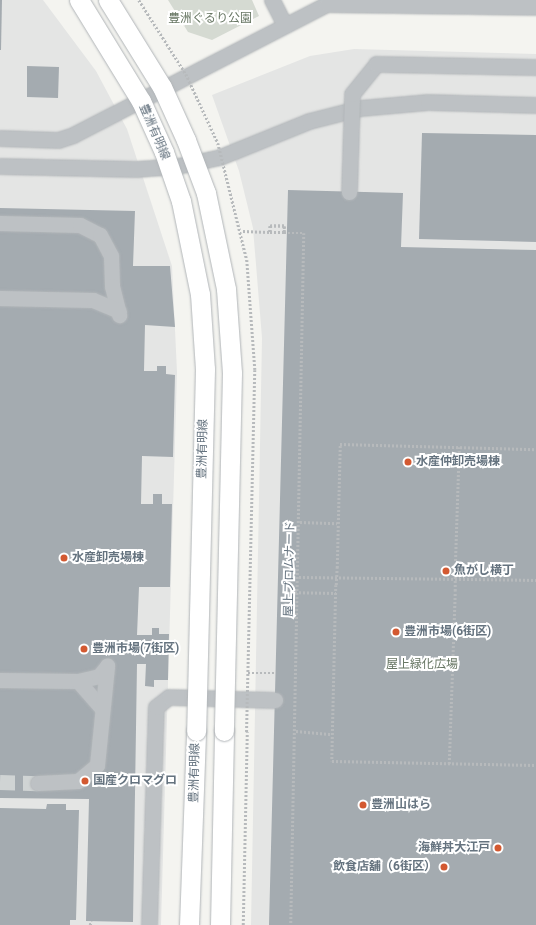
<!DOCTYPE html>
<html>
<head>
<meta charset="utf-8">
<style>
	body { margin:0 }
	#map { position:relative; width:536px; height:925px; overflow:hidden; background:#f4f4f0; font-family:Roboto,"Noto Sans JP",sans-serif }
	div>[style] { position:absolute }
	.built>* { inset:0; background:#e4e5e4 }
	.green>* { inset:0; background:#d5dad2 }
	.building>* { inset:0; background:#a4abb0 }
	.minor-tunnel>* { height:15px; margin-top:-7.5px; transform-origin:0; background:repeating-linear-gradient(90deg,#d0d4d4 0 15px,transparent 0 23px) }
	.path>* { height:2.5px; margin-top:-1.25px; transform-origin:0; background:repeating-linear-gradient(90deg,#b7babc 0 2px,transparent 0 4px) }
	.roads { filter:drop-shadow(0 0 1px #b1b5b8) drop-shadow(0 0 1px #b1b5b8) }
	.minor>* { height:15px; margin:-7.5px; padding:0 7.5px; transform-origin:7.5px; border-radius:7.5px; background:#bdc1c4 }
	.major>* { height:19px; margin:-9.5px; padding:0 9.5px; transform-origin:9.5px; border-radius:9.5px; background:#fff }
	.path-bridge>* { height:2.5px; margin-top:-1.25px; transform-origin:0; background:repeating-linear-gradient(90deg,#b7babc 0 2px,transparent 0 4px) }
	.bridges { filter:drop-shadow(0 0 1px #b1b5b8) drop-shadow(0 0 1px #b1b5b8) }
	.minor-bridge>* { height:15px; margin:-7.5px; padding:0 7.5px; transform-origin:7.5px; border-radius:7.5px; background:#bdc1c4 }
	.major-bridge>* { height:19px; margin:-9.5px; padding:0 9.5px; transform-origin:9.5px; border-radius:9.5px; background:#fff }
	.dots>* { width:11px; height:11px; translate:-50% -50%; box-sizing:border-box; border:2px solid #fff; border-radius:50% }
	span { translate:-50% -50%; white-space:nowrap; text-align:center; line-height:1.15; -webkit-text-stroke:4px #fff; paint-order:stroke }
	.park-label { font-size:12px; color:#677663 }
	.street-label { font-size:12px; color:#65737f }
	.poi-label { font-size:12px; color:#65737f; font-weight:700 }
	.left { translate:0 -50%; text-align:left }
	.right { translate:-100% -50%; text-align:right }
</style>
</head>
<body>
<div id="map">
	<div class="built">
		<i style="clip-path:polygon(0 0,43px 0,96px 71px,127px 129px,172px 266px,177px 372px,161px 925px,0 925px)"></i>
		<i style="clip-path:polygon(354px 49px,536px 54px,536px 925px,251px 925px,262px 338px,253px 228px,239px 171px,212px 95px,310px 56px)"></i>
	</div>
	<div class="green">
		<i style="clip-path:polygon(168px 0,252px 0,259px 16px,212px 40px,188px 32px)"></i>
	</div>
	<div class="building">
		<i style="clip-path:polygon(0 0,2px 0,1px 50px,0 50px)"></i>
		<i style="clip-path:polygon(27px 66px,59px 67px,58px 98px,27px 97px)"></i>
		<i style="clip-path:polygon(422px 133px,536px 135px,536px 242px,419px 239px)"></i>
		<i style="clip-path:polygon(288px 190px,403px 193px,401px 247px,536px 250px,536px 925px,269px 925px)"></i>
		<i style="clip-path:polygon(0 208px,135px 211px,133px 266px,170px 266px,175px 327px,145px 325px,144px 371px,157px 371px,157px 366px,166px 366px,166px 374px,175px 375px,173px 457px,142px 456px,141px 504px,153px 504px,153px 494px,162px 494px,162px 504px,172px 504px,170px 587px,139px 587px,137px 635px,152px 635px,152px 628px,159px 628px,159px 634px,169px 634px,168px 680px,154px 680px,154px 687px,145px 686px,146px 664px,137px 664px,133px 922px,86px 921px,89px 799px,0 798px)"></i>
		<i style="clip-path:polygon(47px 804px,66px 804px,66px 810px,79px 810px,76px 920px,70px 920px,70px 925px,0 925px,0 808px,46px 809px)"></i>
	</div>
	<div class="minor-tunnel">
		<i style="left:0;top:782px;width:38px;rotate:2deg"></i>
	</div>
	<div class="path">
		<i style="left:243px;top:231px;width:27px;rotate:2deg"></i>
		<i style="left:270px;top:232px;width:14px"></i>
		<i style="left:284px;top:232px;width:6px;rotate:-90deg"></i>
		<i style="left:284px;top:226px;width:14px;rotate:180deg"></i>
		<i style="left:270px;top:226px;width:7px;rotate:90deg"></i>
		<i style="left:270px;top:233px;width:14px"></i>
		<i style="left:284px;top:233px;width:7px;rotate:-90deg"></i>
		<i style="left:284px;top:233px;width:20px"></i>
		<i style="left:304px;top:233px;width:692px;rotate:91.08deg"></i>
		<i style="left:300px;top:522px;width:37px;rotate:2deg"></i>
		<i style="left:337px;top:568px;width:124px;rotate:-88.6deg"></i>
		<i style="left:340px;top:444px;width:196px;rotate:1.5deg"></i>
		<i style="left:455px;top:569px;width:122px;rotate:-88.1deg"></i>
		<i style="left:299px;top:577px;width:237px;rotate:0.7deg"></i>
		<i style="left:336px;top:585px;width:176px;rotate:91.3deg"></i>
		<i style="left:332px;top:761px;width:204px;rotate:1.1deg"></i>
		<i style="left:283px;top:592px;width:53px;rotate:1.1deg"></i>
		<i style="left:248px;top:673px;width:27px"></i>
		<i style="left:296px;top:731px;width:36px;rotate:5deg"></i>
		<i style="left:449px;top:764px;width:173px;rotate:-88deg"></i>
		<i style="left:90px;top:925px;width:4px;rotate:-76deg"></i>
		<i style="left:243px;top:925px;width:193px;rotate:-88.8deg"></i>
	</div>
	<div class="roads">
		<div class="minor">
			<i style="left:272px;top:0;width:28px;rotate:63deg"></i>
			<i style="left:0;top:138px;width:58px;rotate:2deg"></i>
			<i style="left:58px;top:140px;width:16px;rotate:-18deg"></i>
			<i style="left:73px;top:135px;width:286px;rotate:-27.3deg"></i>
			<i style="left:327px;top:4px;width:209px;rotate:0.8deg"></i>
			<i style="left:0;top:166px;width:136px;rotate:1.3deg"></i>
			<i style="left:136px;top:169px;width:42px;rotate:-4.1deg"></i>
			<i style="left:178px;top:166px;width:43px;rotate:-12.1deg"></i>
			<i style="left:220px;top:157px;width:96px;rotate:-22deg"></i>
			<i style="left:309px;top:121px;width:53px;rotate:-14.3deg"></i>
			<i style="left:360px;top:108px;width:68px;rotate:-5deg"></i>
			<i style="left:428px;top:102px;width:108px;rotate:1.6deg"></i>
			<i style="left:0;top:223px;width:80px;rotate:1.4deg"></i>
			<i style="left:80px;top:225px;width:22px;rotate:27deg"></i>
			<i style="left:100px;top:235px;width:24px;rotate:62deg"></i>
			<i style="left:111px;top:256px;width:30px;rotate:88deg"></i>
			<i style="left:112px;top:286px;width:30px;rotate:76deg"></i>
			<i style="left:0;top:298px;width:93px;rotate:1.2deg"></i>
			<i style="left:93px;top:300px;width:28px;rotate:23deg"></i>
			<i style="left:0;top:680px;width:78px;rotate:0.7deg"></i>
			<i style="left:78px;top:681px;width:22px;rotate:-13deg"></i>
			<i style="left:99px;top:676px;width:13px;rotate:-51deg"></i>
			<i style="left:78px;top:681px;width:37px;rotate:49deg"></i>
			<i style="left:38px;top:783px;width:40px;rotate:-2.9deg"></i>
			<i style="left:78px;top:781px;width:25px;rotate:-40deg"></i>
			<i style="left:97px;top:765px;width:100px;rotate:-84.2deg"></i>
			<i style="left:149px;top:925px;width:218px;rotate:-88.2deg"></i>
			<i style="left:156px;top:707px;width:16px;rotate:-38deg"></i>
			<i style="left:169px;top:697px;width:106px;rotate:1.6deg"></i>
		</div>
		<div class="major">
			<i style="left:189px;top:925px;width:194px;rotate:-87.9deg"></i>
			<i style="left:220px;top:925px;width:194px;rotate:-88.8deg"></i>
		</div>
	</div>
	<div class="path-bridge">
		<i style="left:139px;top:0;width:88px;rotate:57.6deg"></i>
		<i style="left:186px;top:74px;width:76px;rotate:65.1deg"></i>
		<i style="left:218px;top:143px;width:121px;rotate:76.1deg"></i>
		<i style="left:247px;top:260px;width:110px;rotate:85.8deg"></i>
		<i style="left:255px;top:370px;width:362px;rotate:91.3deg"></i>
		<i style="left:284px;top:226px;width:13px;rotate:180deg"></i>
		<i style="left:271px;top:226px;width:7px;rotate:98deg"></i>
		<i style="left:270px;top:233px;width:14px"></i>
		<i style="left:336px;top:585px;width:17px;rotate:-87deg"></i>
		<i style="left:455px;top:591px;width:22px;rotate:-90deg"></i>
	</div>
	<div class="bridges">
		<div class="minor-bridge">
			<i style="left:349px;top:192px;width:98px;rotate:-88.2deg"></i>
			<i style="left:352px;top:94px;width:38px;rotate:-51deg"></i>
			<i style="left:376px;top:64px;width:160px;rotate:1.1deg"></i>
		</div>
		<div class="major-bridge">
			<i style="left:79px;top:0;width:119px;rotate:58.5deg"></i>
			<i style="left:141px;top:101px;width:56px;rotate:65.7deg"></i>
			<i style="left:164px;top:152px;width:52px;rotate:70.9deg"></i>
			<i style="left:181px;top:201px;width:95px;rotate:78.5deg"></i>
			<i style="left:200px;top:294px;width:75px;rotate:86.2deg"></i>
			<i style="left:205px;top:369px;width:362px;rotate:91.4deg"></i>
			<i style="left:108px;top:0;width:102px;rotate:58.2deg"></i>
			<i style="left:162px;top:87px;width:58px;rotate:65.6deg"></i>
			<i style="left:186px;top:140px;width:57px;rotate:69.3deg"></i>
			<i style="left:206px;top:193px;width:98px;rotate:78.2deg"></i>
			<i style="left:226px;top:289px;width:84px;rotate:85.9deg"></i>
			<i style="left:232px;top:373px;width:358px;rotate:91.3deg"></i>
		</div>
	</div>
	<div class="dots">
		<i style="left:408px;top:462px;background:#d35931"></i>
		<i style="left:64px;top:558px;background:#d35931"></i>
		<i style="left:446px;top:571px;background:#d35931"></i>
		<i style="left:396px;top:632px;background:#d35931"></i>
		<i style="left:84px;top:649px;background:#d35931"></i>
		<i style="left:85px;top:781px;background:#d35931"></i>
		<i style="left:363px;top:805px;background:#d35931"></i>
		<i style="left:498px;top:848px;background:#d35931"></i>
		<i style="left:444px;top:867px;background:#d35931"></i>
	</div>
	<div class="park-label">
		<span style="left:210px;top:19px">豊洲ぐるり公園</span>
		<span style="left:422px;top:665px">屋上緑化広場</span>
	</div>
	<div class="street-label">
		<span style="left:154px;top:132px;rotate:67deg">豊洲有明線</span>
		<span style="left:203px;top:449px;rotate:-89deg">豊洲有明線</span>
		<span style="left:290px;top:569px;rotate:-89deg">屋上プロムナード</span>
		<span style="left:195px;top:773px;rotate:-89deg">豊洲有明線</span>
	</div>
	<div class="poi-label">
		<span class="left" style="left:416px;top:462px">水産仲卸売場棟</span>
		<span class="left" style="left:72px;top:558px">水産卸売場棟</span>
		<span class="left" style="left:454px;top:571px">魚がし横丁</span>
		<span class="left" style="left:404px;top:632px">豊洲市場(6街区)</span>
		<span class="left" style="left:92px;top:649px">豊洲市場(7街区)</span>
		<span class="left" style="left:93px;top:781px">国産クロマグロ</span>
		<span class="left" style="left:371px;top:805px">豊洲山はら</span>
		<span class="right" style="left:490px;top:848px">海鮮丼大江戸</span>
		<span class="right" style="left:436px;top:867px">飲食店舖（6街区）</span>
	</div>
</div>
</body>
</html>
